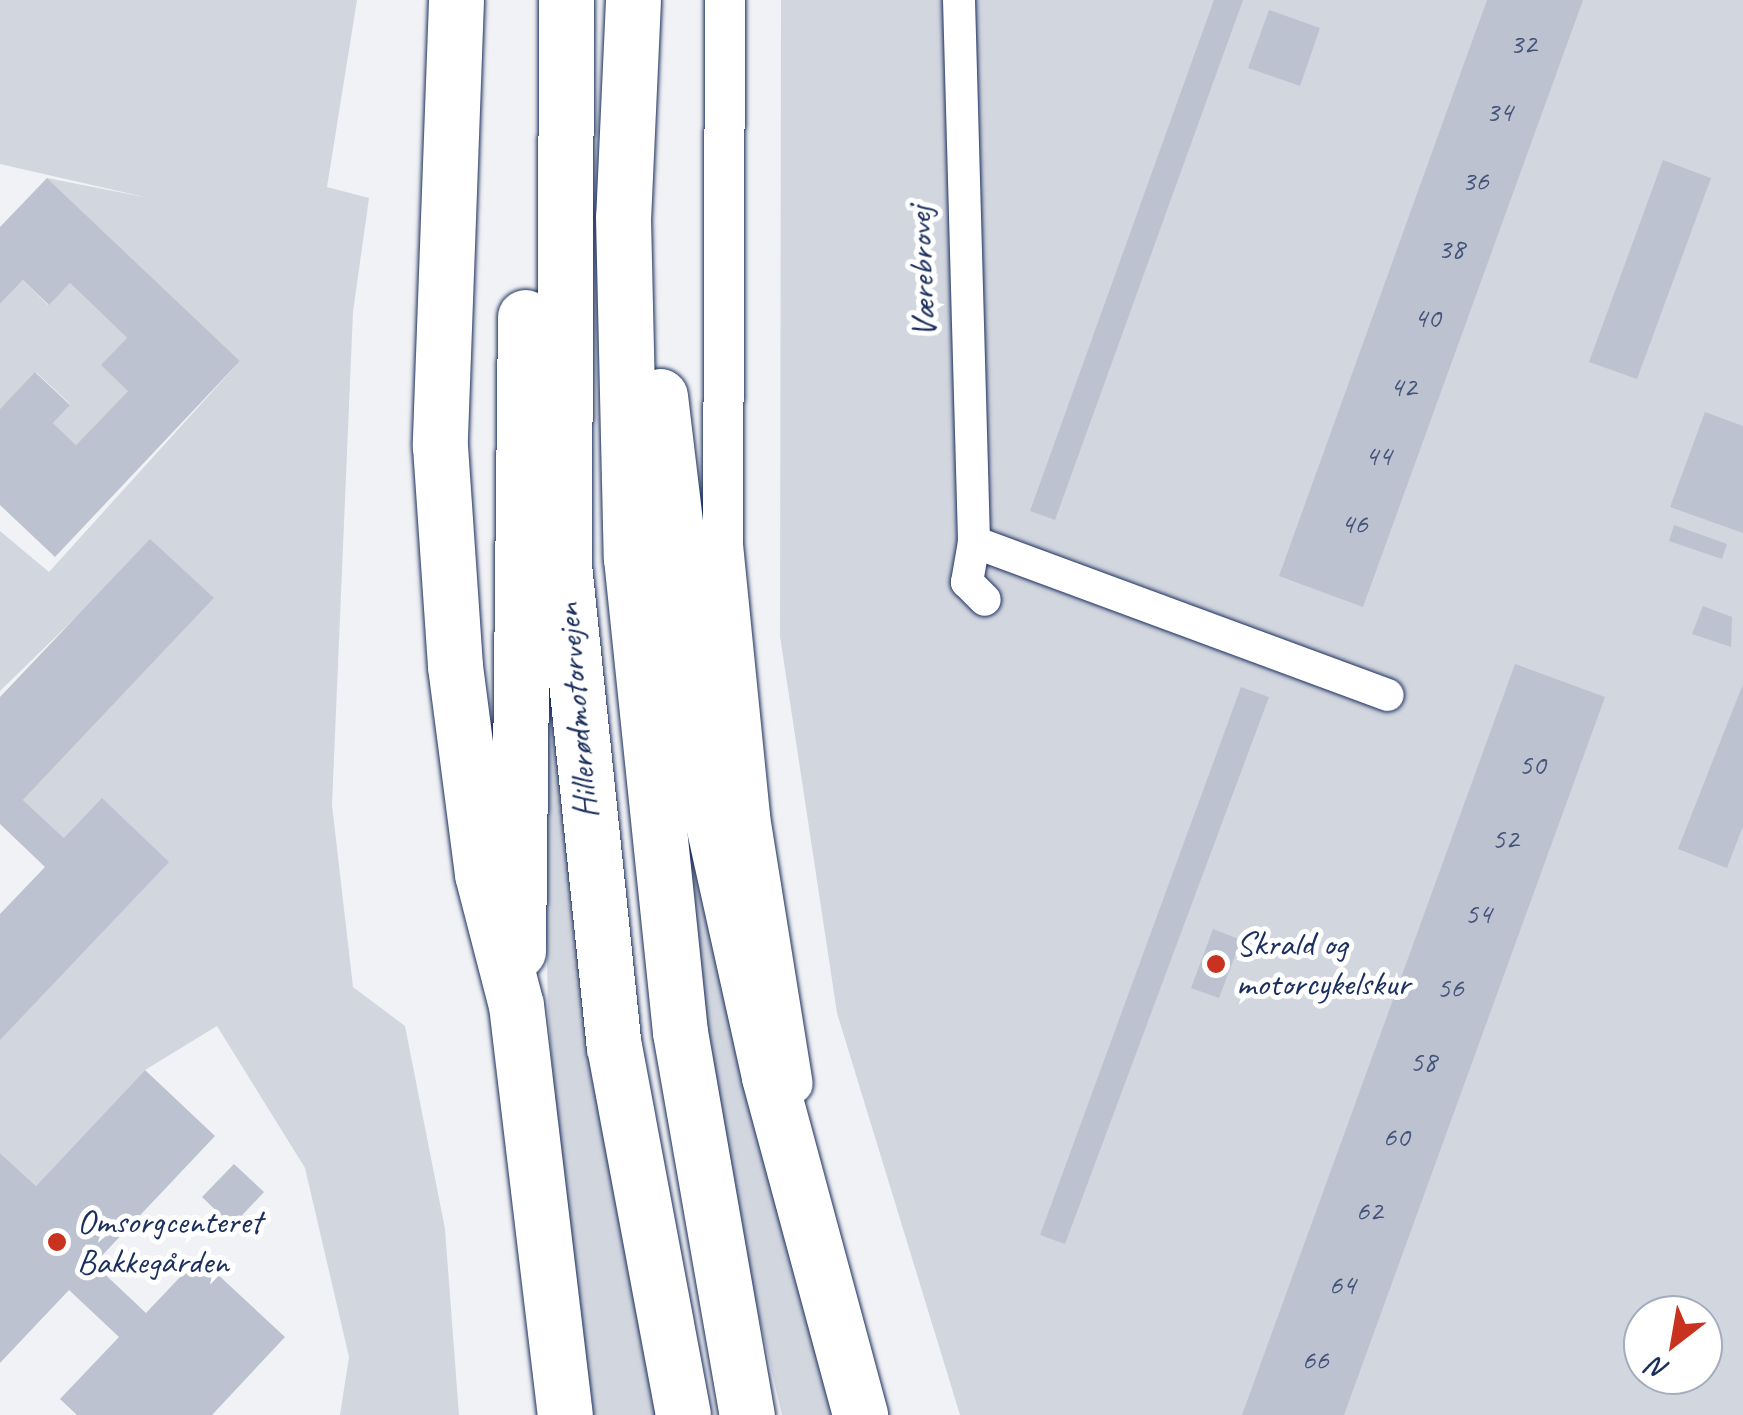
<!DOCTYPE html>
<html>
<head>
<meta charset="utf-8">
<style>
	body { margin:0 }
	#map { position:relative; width:1743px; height:1415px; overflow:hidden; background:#f1f2f5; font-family:Caveat,sans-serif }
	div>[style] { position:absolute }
	.green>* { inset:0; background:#d2d6df }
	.building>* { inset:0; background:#bcc2d0 }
	.roads { filter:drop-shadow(0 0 2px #1b2f5e) drop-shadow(0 0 2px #1b2f5e) }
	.minor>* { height:32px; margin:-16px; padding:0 16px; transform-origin:16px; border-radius:16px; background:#fff }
	.tertiary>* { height:40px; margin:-20px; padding:0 20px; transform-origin:20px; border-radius:20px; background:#fff }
	.motorway>* { height:55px; margin:-27.5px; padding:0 27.5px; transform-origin:27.5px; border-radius:27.5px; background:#fff }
	.dots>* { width:28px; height:28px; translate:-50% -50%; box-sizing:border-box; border:5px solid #fff; border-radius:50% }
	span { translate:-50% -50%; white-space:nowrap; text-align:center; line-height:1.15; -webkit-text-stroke:10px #fff; paint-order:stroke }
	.number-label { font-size:30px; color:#43547a }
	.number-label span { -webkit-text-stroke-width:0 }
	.street-label { font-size:35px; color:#1b2f5e }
	.poi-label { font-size:35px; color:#1b2f5e }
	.left { translate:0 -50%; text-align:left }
	.north { position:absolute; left:1623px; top:1295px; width:100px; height:100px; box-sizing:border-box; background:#fff; border:2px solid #a4acbf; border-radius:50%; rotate:211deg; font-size:28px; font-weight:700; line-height:40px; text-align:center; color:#1b2f5e }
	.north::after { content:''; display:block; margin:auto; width:35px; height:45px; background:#c8321e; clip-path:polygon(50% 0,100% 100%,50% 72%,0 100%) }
</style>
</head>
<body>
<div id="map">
	<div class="green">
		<i style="clip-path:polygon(0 0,357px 0,327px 187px,369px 198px,353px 312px,332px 805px,353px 987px,405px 1026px,445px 1229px,459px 1415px,340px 1415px,349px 1357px,305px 1168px,217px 1026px,145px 1070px,36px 1186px,0 1153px,0 1040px,64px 838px,23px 800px,214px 598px,75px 618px,0 691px,0 531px,49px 572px,240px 361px,47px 178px,149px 198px,0 164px)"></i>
		<i style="clip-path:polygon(evenodd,781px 0,1743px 0,1743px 1415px,960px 1415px,837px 1013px,780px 636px,781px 0,1643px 1315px,1703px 1315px,1703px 1375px,1643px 1375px,1643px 1315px)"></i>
		<i style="clip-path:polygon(23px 280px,48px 305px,70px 283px,127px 338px,128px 391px,76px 445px,53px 423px,70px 404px,36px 372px,0 409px,0 304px)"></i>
		<i style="clip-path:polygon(539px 517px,657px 1415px,590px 1415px,573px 1335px,548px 1011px)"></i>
		<i style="clip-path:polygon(657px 547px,838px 1415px,782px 1415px,754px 1295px,678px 874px)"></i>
	</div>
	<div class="building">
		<i style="clip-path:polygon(1214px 0,1243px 0,1055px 520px,1030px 511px)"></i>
		<i style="clip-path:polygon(1487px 0,1583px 0,1363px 607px,1279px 576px)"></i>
		<i style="clip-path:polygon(1269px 10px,1320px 28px,1300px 86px,1248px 68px)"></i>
		<i style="clip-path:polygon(1663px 160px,1711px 178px,1637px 379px,1589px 362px)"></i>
		<i style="clip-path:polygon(47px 178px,240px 361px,55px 557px,0 505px,0 409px,35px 372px,70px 405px,53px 423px,76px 445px,128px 391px,101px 365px,127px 338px,70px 283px,49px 305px,23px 280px,0 304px,0 227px)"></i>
		<i style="clip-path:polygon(1705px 412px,1743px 426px,1743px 533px,1670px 507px)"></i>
		<i style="clip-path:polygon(1674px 525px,1727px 544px,1722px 559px,1669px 541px)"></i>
		<i style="clip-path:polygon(150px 539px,214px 598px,23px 800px,64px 838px,102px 798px,169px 862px,0 1040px,0 914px,45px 867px,0 824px,0 697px)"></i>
		<i style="clip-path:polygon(1703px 606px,1732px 617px,1731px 647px,1692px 634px)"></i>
		<i style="clip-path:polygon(1515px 664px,1605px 697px,1344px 1415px,1242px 1415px)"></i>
		<i style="clip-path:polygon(1743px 684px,1743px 826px,1727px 868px,1678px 849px)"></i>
		<i style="clip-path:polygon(1241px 687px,1269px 697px,1065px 1244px,1040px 1235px)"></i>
		<i style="clip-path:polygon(1213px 929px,1241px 940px,1219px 998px,1191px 988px)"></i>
		<i style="clip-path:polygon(145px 1070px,215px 1136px,94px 1264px,146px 1313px,199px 1257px,285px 1337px,212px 1415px,77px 1415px,60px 1399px,119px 1337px,69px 1290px,0 1363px,0 1153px,36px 1186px)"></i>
		<i style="clip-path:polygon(234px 1164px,264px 1192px,232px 1226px,202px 1197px)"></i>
	</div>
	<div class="roads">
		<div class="minor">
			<i style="left:959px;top:0;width:542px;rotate:88.41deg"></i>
			<i style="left:974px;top:542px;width:41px;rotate:99.9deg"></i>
			<i style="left:967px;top:582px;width:25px;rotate:45deg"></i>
			<i style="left:974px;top:542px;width:441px;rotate:20.3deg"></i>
		</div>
		<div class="tertiary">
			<i style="left:725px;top:0;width:545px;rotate:90.21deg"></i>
			<i style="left:723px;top:545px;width:273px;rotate:84.3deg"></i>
			<i style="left:750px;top:817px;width:270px;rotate:80.9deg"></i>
		</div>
		<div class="motorway">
			<i style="left:456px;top:0;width:446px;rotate:92.1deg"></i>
			<i style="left:440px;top:446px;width:221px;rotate:86.1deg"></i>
			<i style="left:455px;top:666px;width:210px;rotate:82.6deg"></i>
			<i style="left:482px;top:874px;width:135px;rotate:75.5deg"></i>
			<i style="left:516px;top:1005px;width:413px;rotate:83.2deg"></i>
			<i style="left:566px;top:0;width:565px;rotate:90.2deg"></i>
			<i style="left:564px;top:565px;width:484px;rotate:84.1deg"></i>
			<i style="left:614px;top:1046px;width:375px;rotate:79.4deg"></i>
			<i style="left:633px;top:0;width:217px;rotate:92.6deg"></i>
			<i style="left:623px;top:217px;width:341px;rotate:88.7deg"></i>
			<i style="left:631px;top:558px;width:477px;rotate:84.1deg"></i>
			<i style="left:680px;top:1032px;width:389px;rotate:80.1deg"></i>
			<i style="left:660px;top:396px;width:413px;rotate:83.2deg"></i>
			<i style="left:709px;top:806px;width:278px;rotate:77.5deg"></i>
			<i style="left:769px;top:1077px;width:350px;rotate:74.9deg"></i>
			<i style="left:518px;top:951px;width:634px;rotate:-89.37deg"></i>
		</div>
	</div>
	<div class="dots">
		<i style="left:1216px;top:964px;background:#c8321e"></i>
		<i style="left:57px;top:1242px;background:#c8321e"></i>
	</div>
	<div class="number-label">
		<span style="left:1523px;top:43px">32</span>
		<span style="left:1499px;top:111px">34</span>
		<span style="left:1475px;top:180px">36</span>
		<span style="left:1451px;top:248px">38</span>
		<span style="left:1427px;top:317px">40</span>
		<span style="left:1403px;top:386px">42</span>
		<span style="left:1378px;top:455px">44</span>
		<span style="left:1354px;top:523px">46</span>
		<span style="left:1532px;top:764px">50</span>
		<span style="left:1505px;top:838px">52</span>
		<span style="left:1478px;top:913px">54</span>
		<span style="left:1450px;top:987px">56</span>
		<span style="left:1423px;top:1061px">58</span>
		<span style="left:1396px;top:1136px">60</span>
		<span style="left:1369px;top:1210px">62</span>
		<span style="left:1342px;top:1284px">64</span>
		<span style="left:1315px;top:1359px">66</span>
	</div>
	<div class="street-label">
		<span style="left:922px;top:272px;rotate:-92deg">Værebrovej</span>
		<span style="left:577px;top:711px;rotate:-95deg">Hillerødmotorvejen</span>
	</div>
	<div class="poi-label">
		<span class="left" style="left:1236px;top:964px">Skrald og<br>motorcykelskur</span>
		<span class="left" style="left:77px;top:1242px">Omsorgcenteret<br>Bakkegården</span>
	</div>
	<div class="north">N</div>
</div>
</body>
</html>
